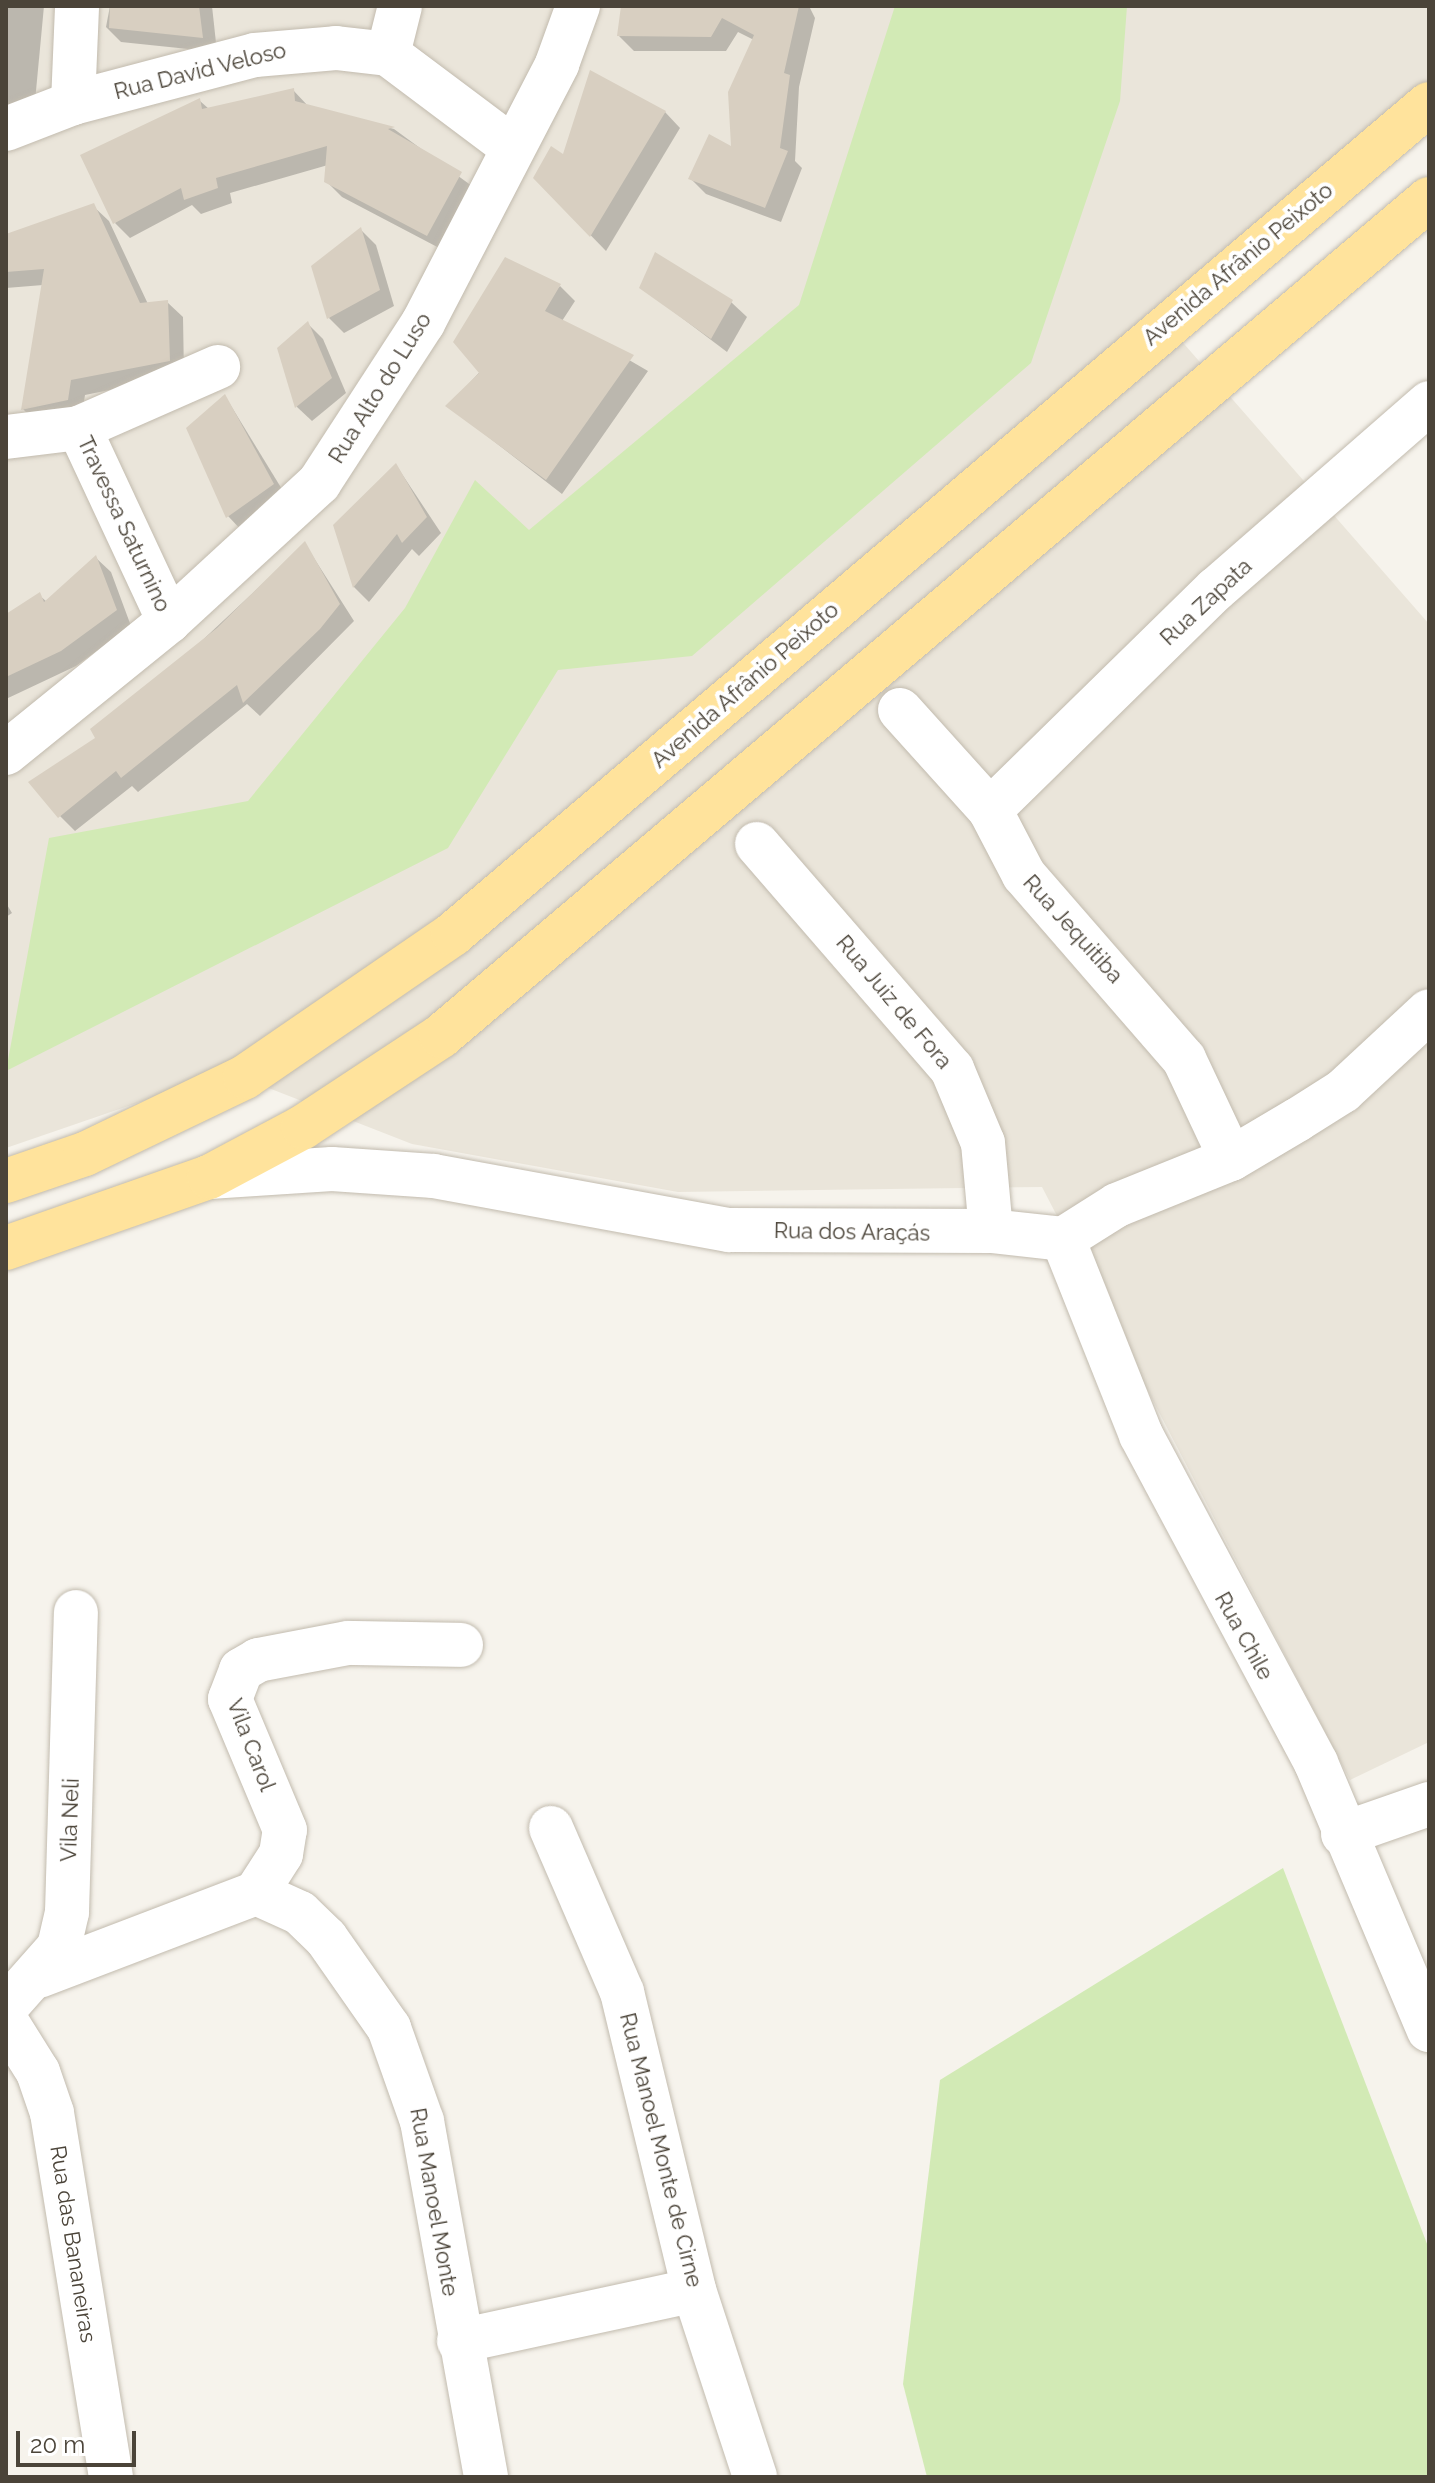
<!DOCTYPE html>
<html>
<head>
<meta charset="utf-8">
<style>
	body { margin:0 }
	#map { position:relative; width:1435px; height:2483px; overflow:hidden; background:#f6f3ec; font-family:Raleway,sans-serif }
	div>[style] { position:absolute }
	.residential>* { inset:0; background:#eae5da }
	.green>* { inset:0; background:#d2eab5 }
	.shadow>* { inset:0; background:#0003 }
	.building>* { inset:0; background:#d8cfc1 }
	.roads { filter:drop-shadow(0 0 2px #c2bbae) drop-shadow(0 0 2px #c2bbae) }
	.minor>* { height:44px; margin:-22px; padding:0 22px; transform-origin:22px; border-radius:22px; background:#fff }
	.primary>* { height:44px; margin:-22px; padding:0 22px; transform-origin:22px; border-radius:22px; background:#ffe39c }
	span { translate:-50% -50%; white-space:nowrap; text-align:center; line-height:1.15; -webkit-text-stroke:8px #fff; paint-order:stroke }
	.street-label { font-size:22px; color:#4b4439 }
	.frame { position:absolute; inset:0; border:8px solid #4b4439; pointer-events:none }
	.scale { position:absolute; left:16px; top:2431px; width:120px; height:36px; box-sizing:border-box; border:4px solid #4b4439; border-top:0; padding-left:10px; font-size:24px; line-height:28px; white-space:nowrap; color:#4b4439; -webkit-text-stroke:6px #fff; paint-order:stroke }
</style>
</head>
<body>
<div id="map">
	<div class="residential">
		<i style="clip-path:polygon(6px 6px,1429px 6px,1429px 89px,1178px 337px,1429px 624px,1429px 1742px,1350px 1780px,1042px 1187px,678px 1192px,412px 1144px,266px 1087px,239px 1068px,6px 1148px)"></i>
	</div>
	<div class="green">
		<i style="clip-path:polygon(895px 6px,1127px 6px,1120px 101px,1031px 363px,692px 656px,558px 670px,448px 848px,6px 1071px,49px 838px,248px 801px,405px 608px,475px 480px,529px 530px,799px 305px)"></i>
		<i style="clip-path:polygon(1283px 1868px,1429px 2249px,1429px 2477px,927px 2477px,903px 2384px,940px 2080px)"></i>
	</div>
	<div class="shadow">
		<i style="clip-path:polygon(6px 6px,44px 6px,34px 112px,6px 119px)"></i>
		<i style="clip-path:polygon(110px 6px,212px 6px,217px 52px,121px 42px,106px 27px)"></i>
		<i style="clip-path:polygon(624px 6px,809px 6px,815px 18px,799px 87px,795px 161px,802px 168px,781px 222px,706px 194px,691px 179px,733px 149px,754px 40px,738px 32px,726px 51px,634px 51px,619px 36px)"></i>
		<i style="clip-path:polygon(293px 90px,309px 107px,394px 129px,476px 189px,443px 250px,342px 197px,326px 181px,328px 165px,230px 193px,232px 203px,201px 214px,192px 205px,130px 238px,115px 223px,200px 101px,209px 109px)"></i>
		<i style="clip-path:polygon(665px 112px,680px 128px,606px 251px,535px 178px,564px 157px)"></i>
		<i style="clip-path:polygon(93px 206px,109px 221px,148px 304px,167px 302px,183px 317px,184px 375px,85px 395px,82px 415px,38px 424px,23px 409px,43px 285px,6px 288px,6px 236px)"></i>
		<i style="clip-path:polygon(361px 230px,376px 245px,394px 306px,344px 333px,329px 318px)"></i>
		<i style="clip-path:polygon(560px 286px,575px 301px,562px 321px,648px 371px,562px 494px,448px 406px)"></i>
		<i style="clip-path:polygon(641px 287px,731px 302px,747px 317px,727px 352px)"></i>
		<i style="clip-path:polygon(308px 324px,323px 339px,346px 393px,312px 421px,297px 407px,279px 349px)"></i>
		<i style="clip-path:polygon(225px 396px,288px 499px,243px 532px,228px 516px)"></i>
		<i style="clip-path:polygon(396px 465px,441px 533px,419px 556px,412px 549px,369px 602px,354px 587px,335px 526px)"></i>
		<i style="clip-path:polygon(305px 544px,354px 621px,260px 716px,247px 704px,138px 792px,132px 786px,75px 831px,60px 816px,98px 738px)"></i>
		<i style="clip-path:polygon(96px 558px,111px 572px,131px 626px,76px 666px,6px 699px,6px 615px,39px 595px,47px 602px)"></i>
		<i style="clip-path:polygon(6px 903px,12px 913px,6px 917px)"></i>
	</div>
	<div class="building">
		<i style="clip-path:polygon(110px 6px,199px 6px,203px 38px,109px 28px)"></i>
		<i style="clip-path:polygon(621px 6px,799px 6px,784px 73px,790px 75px,780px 148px,788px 151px,765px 208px,688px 179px,709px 134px,731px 146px,728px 92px,754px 35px,722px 18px,711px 37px,617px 36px)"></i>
		<i style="clip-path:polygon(590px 70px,666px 111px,590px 237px,533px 178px,551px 146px,563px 154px)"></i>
		<i style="clip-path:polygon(294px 88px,295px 101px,395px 127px,388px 129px,462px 172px,427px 236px,324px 182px,327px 146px,216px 178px,218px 188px,184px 200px,181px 188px,113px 224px,80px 155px,200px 98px,202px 109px)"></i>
		<i style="clip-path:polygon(94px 203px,140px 303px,168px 300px,170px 361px,71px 380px,68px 400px,21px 410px,44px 269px,6px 272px,6px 234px)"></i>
		<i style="clip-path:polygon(361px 227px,380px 290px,327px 319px,311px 266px)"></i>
		<i style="clip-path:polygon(655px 252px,733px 300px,711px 339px,639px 288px)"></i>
		<i style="clip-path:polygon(505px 257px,561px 284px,545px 311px,634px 355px,546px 480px,445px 406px,479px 373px,453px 342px)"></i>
		<i style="clip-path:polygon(308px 321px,332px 378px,295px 408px,277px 348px)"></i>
		<i style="clip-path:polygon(225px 394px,274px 484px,226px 518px,186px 428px)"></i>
		<i style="clip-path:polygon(396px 463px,427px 517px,402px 543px,397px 534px,353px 588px,333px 525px)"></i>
		<i style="clip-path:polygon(305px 541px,340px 604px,320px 629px,243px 703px,237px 685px,121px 778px,116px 771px,58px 818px,28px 782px,95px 738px,90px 729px,217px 628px)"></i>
		<i style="clip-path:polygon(96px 555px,117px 610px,61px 651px,6px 677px,6px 614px,40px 592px,44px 602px)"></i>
	</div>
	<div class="roads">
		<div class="minor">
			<i style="left:388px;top:54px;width:49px;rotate:-76deg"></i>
			<i style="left:73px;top:103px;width:97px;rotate:-87.6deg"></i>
			<i style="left:6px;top:129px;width:72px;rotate:-21.2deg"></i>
			<i style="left:73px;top:103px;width:188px;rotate:-14.8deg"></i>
			<i style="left:255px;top:55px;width:81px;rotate:-4.9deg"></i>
			<i style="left:336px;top:48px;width:52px;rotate:6.6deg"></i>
			<i style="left:388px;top:54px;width:155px;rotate:36.9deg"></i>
			<i style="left:79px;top:428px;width:213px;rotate:65deg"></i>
			<i style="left:6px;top:437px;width:74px;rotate:-7deg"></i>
			<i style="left:79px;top:428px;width:152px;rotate:-23.7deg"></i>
			<i style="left:900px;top:710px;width:135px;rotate:48deg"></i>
			<i style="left:990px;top:810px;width:73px;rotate:62.4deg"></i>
			<i style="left:1024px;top:875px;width:244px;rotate:49deg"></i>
			<i style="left:1184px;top:1059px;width:110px;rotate:64.8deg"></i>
			<i style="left:6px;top:753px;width:210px;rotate:-39deg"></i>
			<i style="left:169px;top:621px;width:204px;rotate:-42.6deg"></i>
			<i style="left:319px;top:483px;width:191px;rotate:-57deg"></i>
			<i style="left:423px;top:323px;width:292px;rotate:-62.6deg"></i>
			<i style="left:557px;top:64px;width:62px;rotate:-70.1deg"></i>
			<i style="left:990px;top:810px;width:316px;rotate:-44.4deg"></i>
			<i style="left:1216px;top:589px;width:283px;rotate:-41.1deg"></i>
			<i style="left:757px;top:844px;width:298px;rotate:49.1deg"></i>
			<i style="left:952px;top:1069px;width:80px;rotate:67.3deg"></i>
			<i style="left:983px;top:1143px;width:88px;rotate:84.8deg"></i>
			<i style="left:209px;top:1177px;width:123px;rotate:-3.7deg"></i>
			<i style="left:332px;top:1169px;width:102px;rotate:3.9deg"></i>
			<i style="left:434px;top:1176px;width:300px;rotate:10.4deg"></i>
			<i style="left:729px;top:1230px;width:262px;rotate:0.2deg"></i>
			<i style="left:991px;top:1231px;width:72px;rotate:6.3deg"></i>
			<i style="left:1063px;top:1239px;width:64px;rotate:-32.2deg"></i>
			<i style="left:1117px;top:1205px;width:123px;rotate:-22deg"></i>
			<i style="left:1231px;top:1159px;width:77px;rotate:-30.6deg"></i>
			<i style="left:1297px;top:1120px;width:54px;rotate:-32.2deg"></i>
			<i style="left:1343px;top:1091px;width:117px;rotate:-42.9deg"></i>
			<i style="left:1063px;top:1239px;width:211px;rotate:68.3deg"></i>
			<i style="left:1141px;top:1435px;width:372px;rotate:61.9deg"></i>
			<i style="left:1316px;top:1763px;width:290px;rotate:67.1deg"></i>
			<i style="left:551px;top:1828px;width:179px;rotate:66.6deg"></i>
			<i style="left:622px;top:1992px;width:307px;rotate:76.4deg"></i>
			<i style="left:694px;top:2290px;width:197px;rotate:71.9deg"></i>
			<i style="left:1343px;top:1834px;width:91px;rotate:-19.2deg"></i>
			<i style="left:256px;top:1893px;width:48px;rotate:24.4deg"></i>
			<i style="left:300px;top:1913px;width:36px;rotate:44deg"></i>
			<i style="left:326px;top:1938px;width:110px;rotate:55deg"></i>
			<i style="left:389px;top:2028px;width:99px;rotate:70.5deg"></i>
			<i style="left:422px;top:2121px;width:362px;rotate:79.8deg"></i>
			<i style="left:256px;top:1893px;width:46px;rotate:-57.3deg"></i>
			<i style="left:281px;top:1854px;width:24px;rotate:-81deg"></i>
			<i style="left:285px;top:1830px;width:142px;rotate:-112.8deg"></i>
			<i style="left:230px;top:1699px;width:31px;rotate:-69deg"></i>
			<i style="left:241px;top:1670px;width:20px;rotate:-30deg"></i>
			<i style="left:258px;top:1660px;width:92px;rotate:-10.7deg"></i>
			<i style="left:348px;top:1643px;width:113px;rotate:1deg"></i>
			<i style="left:39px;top:1976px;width:232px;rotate:-20.9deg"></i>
			<i style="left:6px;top:2007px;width:80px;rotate:-48.5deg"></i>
			<i style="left:59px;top:1947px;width:36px;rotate:-77deg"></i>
			<i style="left:67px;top:1912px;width:300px;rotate:-88.3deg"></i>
			<i style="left:6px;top:2021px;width:60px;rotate:57.9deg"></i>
			<i style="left:38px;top:2072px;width:43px;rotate:71.1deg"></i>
			<i style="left:52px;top:2113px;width:369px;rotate:80.8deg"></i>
			<i style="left:459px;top:2341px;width:240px;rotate:-12.2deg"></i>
		</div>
		<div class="primary">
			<i style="left:6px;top:1181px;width:83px;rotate:-18.9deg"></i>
			<i style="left:85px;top:1154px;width:178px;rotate:-25.7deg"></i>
			<i style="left:245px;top:1077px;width:252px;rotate:-34.5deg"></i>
			<i style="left:453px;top:934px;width:1281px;rotate:-40.38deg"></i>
			<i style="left:6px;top:1248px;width:215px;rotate:-19.3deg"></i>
			<i style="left:209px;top:1177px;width:106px;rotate:-28deg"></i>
			<i style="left:303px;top:1127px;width:165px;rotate:-33.4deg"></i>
			<i style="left:441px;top:1036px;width:1295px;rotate:-40.27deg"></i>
		</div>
	</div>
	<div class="street-label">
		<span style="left:200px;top:71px;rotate:-14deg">Rua David Veloso</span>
		<span style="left:1238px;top:264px;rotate:-40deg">Avenida Afrânio Peixoto</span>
		<span style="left:380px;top:388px;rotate:-58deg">Rua Alto do Luso</span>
		<span style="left:124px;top:524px;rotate:65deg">Travessa Saturnino</span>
		<span style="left:1206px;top:602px;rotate:-43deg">Rua Zapata</span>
		<span style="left:745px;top:685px;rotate:-41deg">Avenida Afrânio Peixoto</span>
		<span style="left:1073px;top:929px;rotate:48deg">Rua Jequitiba</span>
		<span style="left:894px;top:1002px;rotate:50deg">Rua Juiz de Fora</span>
		<span style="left:852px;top:1232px;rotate:1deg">Rua dos Araçás</span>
		<span style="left:1244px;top:1636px;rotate:61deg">Rua Chile</span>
		<span style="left:251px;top:1745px;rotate:69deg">Vila Carol</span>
		<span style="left:70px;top:1820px;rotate:-88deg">Vila Neli</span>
		<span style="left:661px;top:2150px;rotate:76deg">Rua Manoel Monte de Cirne</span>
		<span style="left:434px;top:2202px;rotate:80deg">Rua Manoel Monte</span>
		<span style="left:73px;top:2244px;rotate:81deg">Rua das Bananeiras</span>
	</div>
	<div class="frame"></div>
	<div class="scale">20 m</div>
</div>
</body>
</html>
